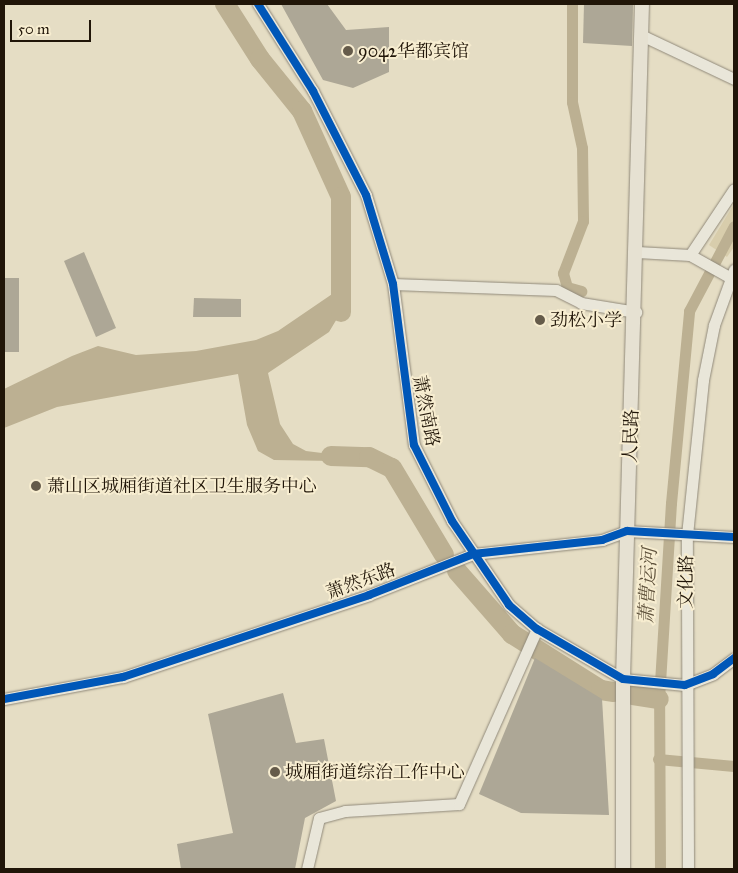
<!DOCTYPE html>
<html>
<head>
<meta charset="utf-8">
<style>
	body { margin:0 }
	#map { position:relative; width:738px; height:873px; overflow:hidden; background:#e5ddc4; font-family:"IM FELL Great Primer","Noto Serif SC",serif }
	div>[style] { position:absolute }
	.green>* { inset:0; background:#d8cdac }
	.water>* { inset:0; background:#bcb092 }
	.canal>* { height:11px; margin:-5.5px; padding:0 5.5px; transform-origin:5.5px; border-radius:5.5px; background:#bcb092 }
	.river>* { height:20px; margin:-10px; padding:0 10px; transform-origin:10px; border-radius:10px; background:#bcb092 }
	.building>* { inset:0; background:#ada796 }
	.roads { filter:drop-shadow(0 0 1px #90897a) drop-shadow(0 0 1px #90897a) }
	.minor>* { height:11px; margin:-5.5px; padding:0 5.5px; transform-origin:5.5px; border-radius:5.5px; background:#e9e6d9 }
	.major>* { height:14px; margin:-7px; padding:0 7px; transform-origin:7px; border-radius:7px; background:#e6e1d2 }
	.cycleway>* { height:8px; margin:-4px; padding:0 4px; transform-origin:4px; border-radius:4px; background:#0057b8 }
	.dots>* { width:14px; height:14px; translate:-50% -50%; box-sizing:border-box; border:2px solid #f7edd0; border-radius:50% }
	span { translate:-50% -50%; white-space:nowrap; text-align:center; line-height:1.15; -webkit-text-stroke:4px #f7edd0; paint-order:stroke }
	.poi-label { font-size:18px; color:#201508 }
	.left { translate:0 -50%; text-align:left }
	.street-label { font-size:18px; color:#201508 }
	.water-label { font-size:19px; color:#5f523c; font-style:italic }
	.frame { position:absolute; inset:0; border:5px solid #201508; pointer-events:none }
	.scale { position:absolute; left:10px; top:20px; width:81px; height:22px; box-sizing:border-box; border:2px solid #201508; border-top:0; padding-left:6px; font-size:15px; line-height:18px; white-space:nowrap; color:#201508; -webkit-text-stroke:4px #f7edd0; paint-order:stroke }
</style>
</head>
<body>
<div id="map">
	<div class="green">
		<i style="clip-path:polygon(734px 204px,734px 247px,727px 257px,709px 245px)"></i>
	</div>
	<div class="water">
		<i style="clip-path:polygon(341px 288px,341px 312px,329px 332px,268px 373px,280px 424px,293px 444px,306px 451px,330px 454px,334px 461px,274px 460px,258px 451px,247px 425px,238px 374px,57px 407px,4px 428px,4px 389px,72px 356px,98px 346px,136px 355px,196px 351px,256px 340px,278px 331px)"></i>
	</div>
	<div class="canal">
		<i style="left:572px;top:4px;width:98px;rotate:90deg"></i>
		<i style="left:572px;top:102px;width:47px;rotate:77.7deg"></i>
		<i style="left:582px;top:148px;width:73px;rotate:89.2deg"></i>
		<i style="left:583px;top:221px;width:56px;rotate:111deg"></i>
		<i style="left:563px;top:273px;width:15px;rotate:74deg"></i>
		<i style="left:567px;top:287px;width:15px;rotate:16deg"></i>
		<i style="left:658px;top:759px;width:76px;rotate:5.3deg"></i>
		<i style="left:660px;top:869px;width:170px;rotate:-90.3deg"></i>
		<i style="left:659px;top:699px;width:196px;rotate:-86.5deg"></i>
		<i style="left:671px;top:503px;width:193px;rotate:-84.6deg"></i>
		<i style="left:689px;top:311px;width:96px;rotate:-62.1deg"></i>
	</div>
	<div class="river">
		<i style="left:225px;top:4px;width:65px;rotate:57.5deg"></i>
		<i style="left:260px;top:59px;width:67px;rotate:51.1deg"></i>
		<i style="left:302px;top:111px;width:94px;rotate:65.6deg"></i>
		<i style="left:341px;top:197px;width:115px;rotate:90deg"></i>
		<i style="left:331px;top:456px;width:38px;rotate:2deg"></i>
		<i style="left:369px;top:457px;width:25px;rotate:26deg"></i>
		<i style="left:392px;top:468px;width:101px;rotate:59.1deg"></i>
		<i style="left:457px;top:571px;width:84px;rotate:48.9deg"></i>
		<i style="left:512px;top:634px;width:105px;rotate:32.2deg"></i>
		<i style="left:601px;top:690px;width:13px;rotate:9deg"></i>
		<i style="left:633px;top:695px;width:26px;rotate:9deg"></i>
	</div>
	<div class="building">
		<i style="clip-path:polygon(281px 4px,327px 4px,346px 30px,389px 27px,389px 72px,353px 88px,323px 80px)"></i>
		<i style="clip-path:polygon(584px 4px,633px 4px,632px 46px,583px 43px)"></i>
		<i style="clip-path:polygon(84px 252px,116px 328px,96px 337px,64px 261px)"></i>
		<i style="clip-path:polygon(4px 278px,19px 278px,19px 352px,4px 352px)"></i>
		<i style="clip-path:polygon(194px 298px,241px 299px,241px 317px,193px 317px)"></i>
		<i style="clip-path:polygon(535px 658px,602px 699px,609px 815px,521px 813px,479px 794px)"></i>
		<i style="clip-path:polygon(283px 693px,296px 743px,324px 739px,336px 801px,305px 818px,295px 869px,181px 869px,177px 844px,233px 833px,208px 714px)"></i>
	</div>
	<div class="roads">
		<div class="minor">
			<i style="left:258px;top:4px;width:103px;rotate:57.7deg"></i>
			<i style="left:313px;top:91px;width:117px;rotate:63deg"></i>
			<i style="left:366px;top:195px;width:93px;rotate:73.1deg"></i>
			<i style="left:393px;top:284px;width:162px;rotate:82.6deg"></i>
			<i style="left:414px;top:445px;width:85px;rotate:63.4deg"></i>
			<i style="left:452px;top:521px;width:102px;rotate:55.8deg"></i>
			<i style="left:509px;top:605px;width:37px;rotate:41deg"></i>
			<i style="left:537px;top:629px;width:99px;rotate:30.2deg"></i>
			<i style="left:623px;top:679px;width:62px;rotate:5.5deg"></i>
			<i style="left:685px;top:685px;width:30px;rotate:-21deg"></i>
			<i style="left:713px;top:674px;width:26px;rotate:-37deg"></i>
			<i style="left:641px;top:35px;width:103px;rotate:25.3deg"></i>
			<i style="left:637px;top:252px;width:53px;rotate:3.2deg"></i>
			<i style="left:690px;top:255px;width:47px;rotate:29.3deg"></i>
			<i style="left:690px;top:255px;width:79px;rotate:-56.3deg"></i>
			<i style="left:393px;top:284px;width:163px;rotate:2.1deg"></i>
			<i style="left:556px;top:290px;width:28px;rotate:27deg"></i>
			<i style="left:581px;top:303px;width:56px;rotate:9.3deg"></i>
			<i style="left:4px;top:699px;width:121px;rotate:-10.5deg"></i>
			<i style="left:123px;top:677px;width:259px;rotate:-18.4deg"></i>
			<i style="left:369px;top:595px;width:112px;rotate:-21.5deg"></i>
			<i style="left:473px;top:554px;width:130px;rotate:-6.2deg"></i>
			<i style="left:602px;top:540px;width:27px;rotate:-20deg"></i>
			<i style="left:627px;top:531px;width:107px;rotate:3.2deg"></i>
			<i style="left:307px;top:869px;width:52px;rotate:-76.8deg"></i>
			<i style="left:319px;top:818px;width:27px;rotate:-15deg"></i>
			<i style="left:345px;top:811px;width:114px;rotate:-3.5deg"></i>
			<i style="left:459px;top:804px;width:192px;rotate:-66deg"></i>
			<i style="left:688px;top:869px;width:334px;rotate:-90.2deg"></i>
			<i style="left:687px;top:535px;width:156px;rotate:-84.1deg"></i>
			<i style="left:703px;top:380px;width:56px;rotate:-78.7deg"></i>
			<i style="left:714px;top:325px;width:59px;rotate:-70deg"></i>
		</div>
		<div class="major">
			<i style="left:623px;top:869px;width:190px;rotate:-90deg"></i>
			<i style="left:623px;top:679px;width:675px;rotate:-88.39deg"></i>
		</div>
	</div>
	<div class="cycleway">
		<i style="left:258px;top:4px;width:103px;rotate:57.7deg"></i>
		<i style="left:313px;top:91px;width:117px;rotate:63deg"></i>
		<i style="left:366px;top:195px;width:93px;rotate:73.1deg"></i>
		<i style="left:393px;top:284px;width:162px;rotate:82.6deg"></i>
		<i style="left:414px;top:445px;width:85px;rotate:63.4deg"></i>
		<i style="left:452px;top:521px;width:102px;rotate:55.8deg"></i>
		<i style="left:509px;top:605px;width:37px;rotate:41deg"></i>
		<i style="left:537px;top:629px;width:99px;rotate:30.2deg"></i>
		<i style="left:623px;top:679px;width:62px;rotate:5.5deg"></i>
		<i style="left:685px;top:685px;width:30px;rotate:-21deg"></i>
		<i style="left:713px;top:674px;width:26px;rotate:-37deg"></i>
		<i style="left:4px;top:699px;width:121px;rotate:-10.5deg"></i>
		<i style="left:123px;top:677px;width:259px;rotate:-18.4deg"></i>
		<i style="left:369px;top:595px;width:112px;rotate:-21.5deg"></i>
		<i style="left:473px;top:554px;width:130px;rotate:-6.2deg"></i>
		<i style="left:602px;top:540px;width:27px;rotate:-20deg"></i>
		<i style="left:627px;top:531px;width:107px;rotate:3.2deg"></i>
	</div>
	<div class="dots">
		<i style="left:348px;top:51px;background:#655b4a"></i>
		<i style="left:540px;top:320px;background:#655b4a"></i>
		<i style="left:36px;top:486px;background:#655b4a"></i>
		<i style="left:275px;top:772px;background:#655b4a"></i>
	</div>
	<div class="poi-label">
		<span class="left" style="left:358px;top:51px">9042华都宾馆</span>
		<span class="left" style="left:550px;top:320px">劲松小学</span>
		<span class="left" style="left:47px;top:486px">萧山区城厢街道社区卫生服务中心</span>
		<span class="left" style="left:285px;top:772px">城厢街道综治工作中心</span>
	</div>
	<div class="street-label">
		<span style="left:426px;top:411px;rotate:79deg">萧然南路</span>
		<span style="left:631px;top:436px;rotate:-88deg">人民路</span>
		<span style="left:361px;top:581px;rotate:-20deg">萧然东路</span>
		<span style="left:686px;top:582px;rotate:-89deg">文化路</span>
	</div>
	<div class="water-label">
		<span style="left:648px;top:586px;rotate:-87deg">萧曹运河</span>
	</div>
	<div class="frame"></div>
	<div class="scale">50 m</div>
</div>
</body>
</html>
